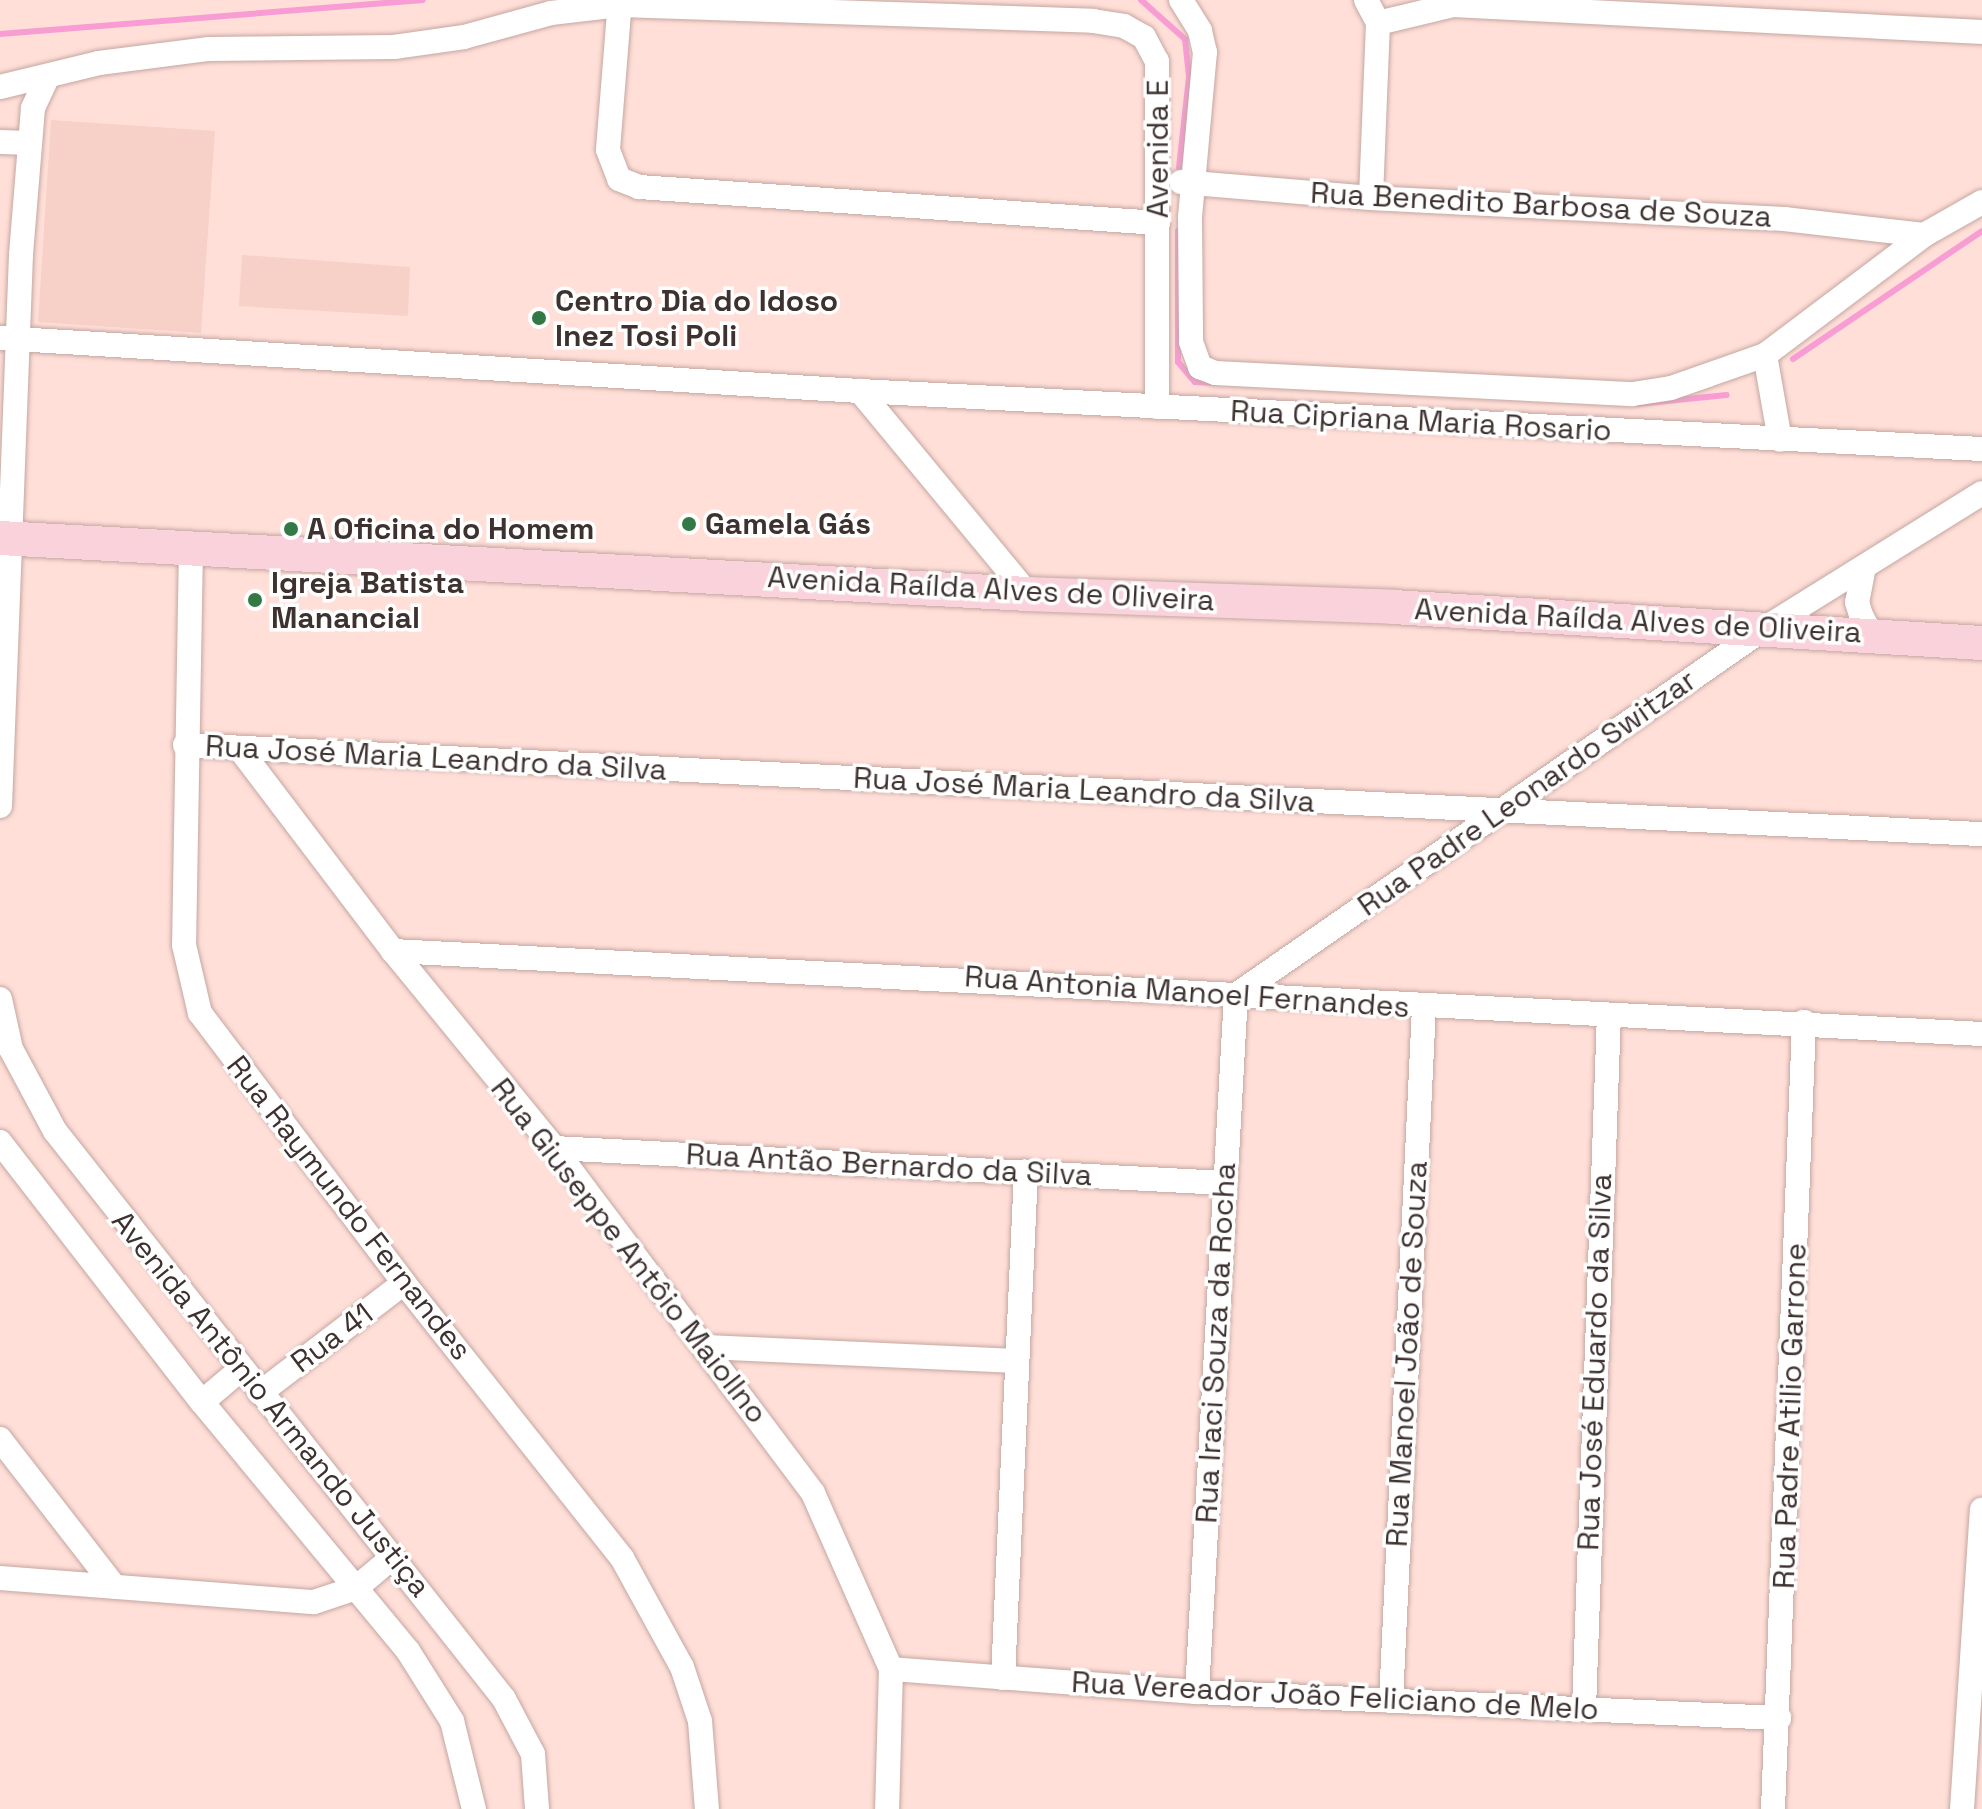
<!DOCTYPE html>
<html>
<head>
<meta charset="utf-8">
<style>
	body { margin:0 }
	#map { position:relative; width:1982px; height:1809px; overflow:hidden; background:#ffdfd8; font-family:"Space Grotesk",sans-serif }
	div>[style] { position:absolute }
	.built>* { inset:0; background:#f7d0c8 }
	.stream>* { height:6px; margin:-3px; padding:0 3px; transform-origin:3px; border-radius:3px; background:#f79dd3 }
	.roads { filter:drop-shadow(0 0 2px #c5a7a1) drop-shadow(0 0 2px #c5a7a1) }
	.street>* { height:24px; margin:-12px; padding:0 12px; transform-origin:12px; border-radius:12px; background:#fff }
	.secondary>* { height:34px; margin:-17px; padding:0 17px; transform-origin:17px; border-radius:17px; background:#fad2dc }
	.dots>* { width:22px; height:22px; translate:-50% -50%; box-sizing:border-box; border:4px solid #fff; border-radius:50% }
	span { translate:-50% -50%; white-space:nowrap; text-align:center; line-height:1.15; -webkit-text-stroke:7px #fff; paint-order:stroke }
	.street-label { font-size:30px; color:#3e3230 }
	.poi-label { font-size:30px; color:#3e3230; font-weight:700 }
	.left { translate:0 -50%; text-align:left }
</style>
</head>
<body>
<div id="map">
	<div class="built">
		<i style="clip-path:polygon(51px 120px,215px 131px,201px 333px,38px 322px)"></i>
		<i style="clip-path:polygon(242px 255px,410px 267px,408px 316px,239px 306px)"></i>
	</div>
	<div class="stream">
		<i style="left:1141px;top:0;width:59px;rotate:41.6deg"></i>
		<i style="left:1185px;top:39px;width:38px;rotate:84deg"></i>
		<i style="left:1189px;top:77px;width:91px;rotate:96.3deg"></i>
		<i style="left:0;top:34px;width:424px;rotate:-4.6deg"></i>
		<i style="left:1178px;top:231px;width:131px;rotate:90deg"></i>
		<i style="left:1178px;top:362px;width:26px;rotate:50deg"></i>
		<i style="left:1195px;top:382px;width:19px;rotate:3deg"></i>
		<i style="left:1793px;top:359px;width:228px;rotate:-34.1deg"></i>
		<i style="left:1637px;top:404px;width:90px;rotate:-5.7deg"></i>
	</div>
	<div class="roads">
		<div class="street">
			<i style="left:620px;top:0;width:150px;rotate:94.6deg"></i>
			<i style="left:608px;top:150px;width:31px;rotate:69deg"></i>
			<i style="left:619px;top:179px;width:22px;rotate:22deg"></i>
			<i style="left:639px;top:187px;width:520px;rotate:3.97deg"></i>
			<i style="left:1181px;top:0;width:36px;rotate:58deg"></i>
			<i style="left:1200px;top:31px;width:22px;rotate:77deg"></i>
			<i style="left:1205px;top:52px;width:167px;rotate:95.2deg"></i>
			<i style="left:1190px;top:218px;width:124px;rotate:89.5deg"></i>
			<i style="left:1191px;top:342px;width:27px;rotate:70deg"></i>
			<i style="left:1200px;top:367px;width:16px;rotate:22deg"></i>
			<i style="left:1215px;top:373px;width:419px;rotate:2.9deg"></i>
			<i style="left:1633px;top:394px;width:38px;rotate:-9deg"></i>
			<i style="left:1671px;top:388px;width:100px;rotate:-19.3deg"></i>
			<i style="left:1765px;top:355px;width:199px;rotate:-37deg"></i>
			<i style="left:1924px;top:235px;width:67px;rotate:-29.6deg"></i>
			<i style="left:1366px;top:0;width:26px;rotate:62deg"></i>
			<i style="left:1378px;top:23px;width:175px;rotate:92.3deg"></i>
			<i style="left:1378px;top:23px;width:77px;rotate:-13.5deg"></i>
			<i style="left:1453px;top:5px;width:530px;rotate:2.92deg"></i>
			<i style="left:0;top:87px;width:102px;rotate:-13.6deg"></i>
			<i style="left:99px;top:63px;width:111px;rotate:-7.3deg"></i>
			<i style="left:209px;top:49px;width:185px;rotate:-0.6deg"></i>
			<i style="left:394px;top:47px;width:71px;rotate:-8.1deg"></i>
			<i style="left:464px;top:37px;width:90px;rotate:-15.4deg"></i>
			<i style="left:551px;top:13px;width:69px;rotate:-6.6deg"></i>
			<i style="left:620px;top:5px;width:473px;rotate:1.9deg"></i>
			<i style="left:1093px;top:21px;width:31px;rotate:9deg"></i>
			<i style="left:1124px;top:26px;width:23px;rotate:29deg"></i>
			<i style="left:1144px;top:37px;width:27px;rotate:62deg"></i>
			<i style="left:1157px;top:61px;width:346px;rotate:90deg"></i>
			<i style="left:0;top:142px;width:30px;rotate:2deg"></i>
			<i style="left:1181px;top:182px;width:191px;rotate:4.8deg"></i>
			<i style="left:1371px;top:198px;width:414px;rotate:2.9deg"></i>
			<i style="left:1784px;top:219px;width:141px;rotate:6.5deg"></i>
			<i style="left:0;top:338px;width:862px;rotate:3.53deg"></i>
			<i style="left:860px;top:391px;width:1123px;rotate:2.96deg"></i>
			<i style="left:1765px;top:355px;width:86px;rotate:80deg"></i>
			<i style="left:860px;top:391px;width:264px;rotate:50.4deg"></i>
			<i style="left:191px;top:547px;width:398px;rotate:91deg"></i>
			<i style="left:184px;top:945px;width:70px;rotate:76.8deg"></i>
			<i style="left:200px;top:1013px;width:338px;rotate:52.9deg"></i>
			<i style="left:404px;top:1283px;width:351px;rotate:51.6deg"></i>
			<i style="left:622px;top:1558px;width:124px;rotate:61.2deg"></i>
			<i style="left:682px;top:1667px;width:57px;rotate:71.6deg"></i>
			<i style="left:700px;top:1721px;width:88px;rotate:85.5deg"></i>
			<i style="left:1863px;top:572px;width:31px;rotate:101deg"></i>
			<i style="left:1857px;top:602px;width:14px;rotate:73deg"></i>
			<i style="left:1861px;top:615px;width:16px;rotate:63deg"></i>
			<i style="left:1868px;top:629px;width:16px;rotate:22deg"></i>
			<i style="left:185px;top:745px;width:1799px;rotate:2.84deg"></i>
			<i style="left:239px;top:748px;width:255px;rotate:52.8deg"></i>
			<i style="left:393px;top:951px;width:254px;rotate:50.7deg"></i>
			<i style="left:554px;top:1148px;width:431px;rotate:53.1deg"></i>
			<i style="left:813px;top:1493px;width:193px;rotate:66.1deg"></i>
			<i style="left:891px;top:1669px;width:140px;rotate:91.6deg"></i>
			<i style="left:0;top:806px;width:552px;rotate:-87.82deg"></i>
			<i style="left:21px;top:254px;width:146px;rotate:-85.3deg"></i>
			<i style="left:33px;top:108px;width:35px;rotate:-65deg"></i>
			<i style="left:393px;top:951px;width:1591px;rotate:2.99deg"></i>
			<i style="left:0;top:999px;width:51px;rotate:77.6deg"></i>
			<i style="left:11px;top:1049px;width:93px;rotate:61.8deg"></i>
			<i style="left:55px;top:1131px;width:724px;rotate:51.67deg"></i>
			<i style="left:504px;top:1699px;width:62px;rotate:62.2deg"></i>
			<i style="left:533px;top:1754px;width:55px;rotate:85.8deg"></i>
			<i style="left:0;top:1142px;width:329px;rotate:52.2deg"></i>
			<i style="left:202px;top:1402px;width:323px;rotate:50.4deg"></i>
			<i style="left:408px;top:1651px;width:83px;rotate:57.8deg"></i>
			<i style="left:452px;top:1721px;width:91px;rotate:76deg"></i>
			<i style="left:554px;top:1148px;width:671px;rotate:2.99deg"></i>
			<i style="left:707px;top:1347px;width:309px;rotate:2.6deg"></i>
			<i style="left:260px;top:1393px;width:181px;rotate:-37.4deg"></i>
			<i style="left:202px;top:1402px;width:51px;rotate:-40.2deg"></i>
			<i style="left:0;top:1439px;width:187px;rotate:52.2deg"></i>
			<i style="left:0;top:1578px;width:315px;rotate:4.4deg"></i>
			<i style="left:314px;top:1602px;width:44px;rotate:-18.4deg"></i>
			<i style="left:356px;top:1588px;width:48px;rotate:-40deg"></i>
			<i style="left:891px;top:1669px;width:307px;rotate:4.3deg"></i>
			<i style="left:1197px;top:1692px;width:583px;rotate:2.56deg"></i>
			<i style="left:1003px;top:1678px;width:507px;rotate:-87.4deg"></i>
			<i style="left:1197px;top:1692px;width:698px;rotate:-86.8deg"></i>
			<i style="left:1236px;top:995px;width:640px;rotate:-34.76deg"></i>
			<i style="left:1762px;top:630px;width:259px;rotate:-31.9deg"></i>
			<i style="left:1391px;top:1701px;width:695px;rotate:-87.28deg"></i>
			<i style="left:1584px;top:1709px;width:694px;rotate:-87.94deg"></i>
			<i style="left:1773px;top:1809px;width:788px;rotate:-87.74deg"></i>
			<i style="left:1962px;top:1809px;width:300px;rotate:-86.2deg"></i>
		</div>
		<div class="secondary">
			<i style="left:0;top:538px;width:1030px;rotate:3.12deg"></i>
			<i style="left:1028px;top:594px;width:365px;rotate:2deg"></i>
			<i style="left:1393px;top:607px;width:590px;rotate:3.5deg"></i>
		</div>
	</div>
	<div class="dots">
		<i style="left:539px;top:318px;background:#327946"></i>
		<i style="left:689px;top:524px;background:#327946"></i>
		<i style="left:291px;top:529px;background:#327946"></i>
		<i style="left:255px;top:600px;background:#327946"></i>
	</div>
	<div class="street-label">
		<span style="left:1158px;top:149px;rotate:-90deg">Avenida E</span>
		<span style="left:1541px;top:205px;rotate:3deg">Rua Benedito Barbosa de Souza</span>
		<span style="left:1421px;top:421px;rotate:3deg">Rua Cipriana Maria Rosario</span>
		<span style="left:991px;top:589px;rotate:3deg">Avenida Raílda Alves de Oliveira</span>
		<span style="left:1638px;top:621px;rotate:3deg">Avenida Raílda Alves de Oliveira</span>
		<span style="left:436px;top:758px;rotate:3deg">Rua José Maria Leandro da Silva</span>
		<span style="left:1084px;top:790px;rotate:3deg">Rua José Maria Leandro da Silva</span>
		<span style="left:1527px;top:793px;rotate:-35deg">Rua Padre Leonardo Switzar</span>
		<span style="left:1187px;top:992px;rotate:4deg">Rua Antonia Manoel Fernandes</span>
		<span style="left:889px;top:1165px;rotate:3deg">Rua Antão Bernardo da Silva</span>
		<span style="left:349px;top:1208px;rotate:52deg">Rua Raymundo Fernandes</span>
		<span style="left:629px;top:1251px;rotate:52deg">Rua Giuseppe Antôio Maiollno</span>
		<span style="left:332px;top:1338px;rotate:-37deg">Rua 41</span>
		<span style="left:1216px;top:1343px;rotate:-87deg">Rua Iraci Souza da Rocha</span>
		<span style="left:1407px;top:1354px;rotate:-87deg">Rua Manoel João de Souza</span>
		<span style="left:1595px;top:1362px;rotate:-88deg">Rua José Eduardo da Silva</span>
		<span style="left:271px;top:1404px;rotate:51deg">Avenida Antônio Armando Justiça</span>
		<span style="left:1790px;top:1416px;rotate:-88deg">Rua Padre Atilio Garrone</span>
		<span style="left:1335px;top:1696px;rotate:3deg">Rua Vereador João Feliciano de Melo</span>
	</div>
	<div class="poi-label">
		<span class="left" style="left:555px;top:318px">Centro Dia do Idoso<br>Inez Tosi Poli</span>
		<span class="left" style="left:705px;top:524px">Gamela Gás</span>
		<span class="left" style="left:307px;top:529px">A Oficina do Homem</span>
		<span class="left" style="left:271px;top:600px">Igreja Batista<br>Manancial</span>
	</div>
</div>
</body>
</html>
